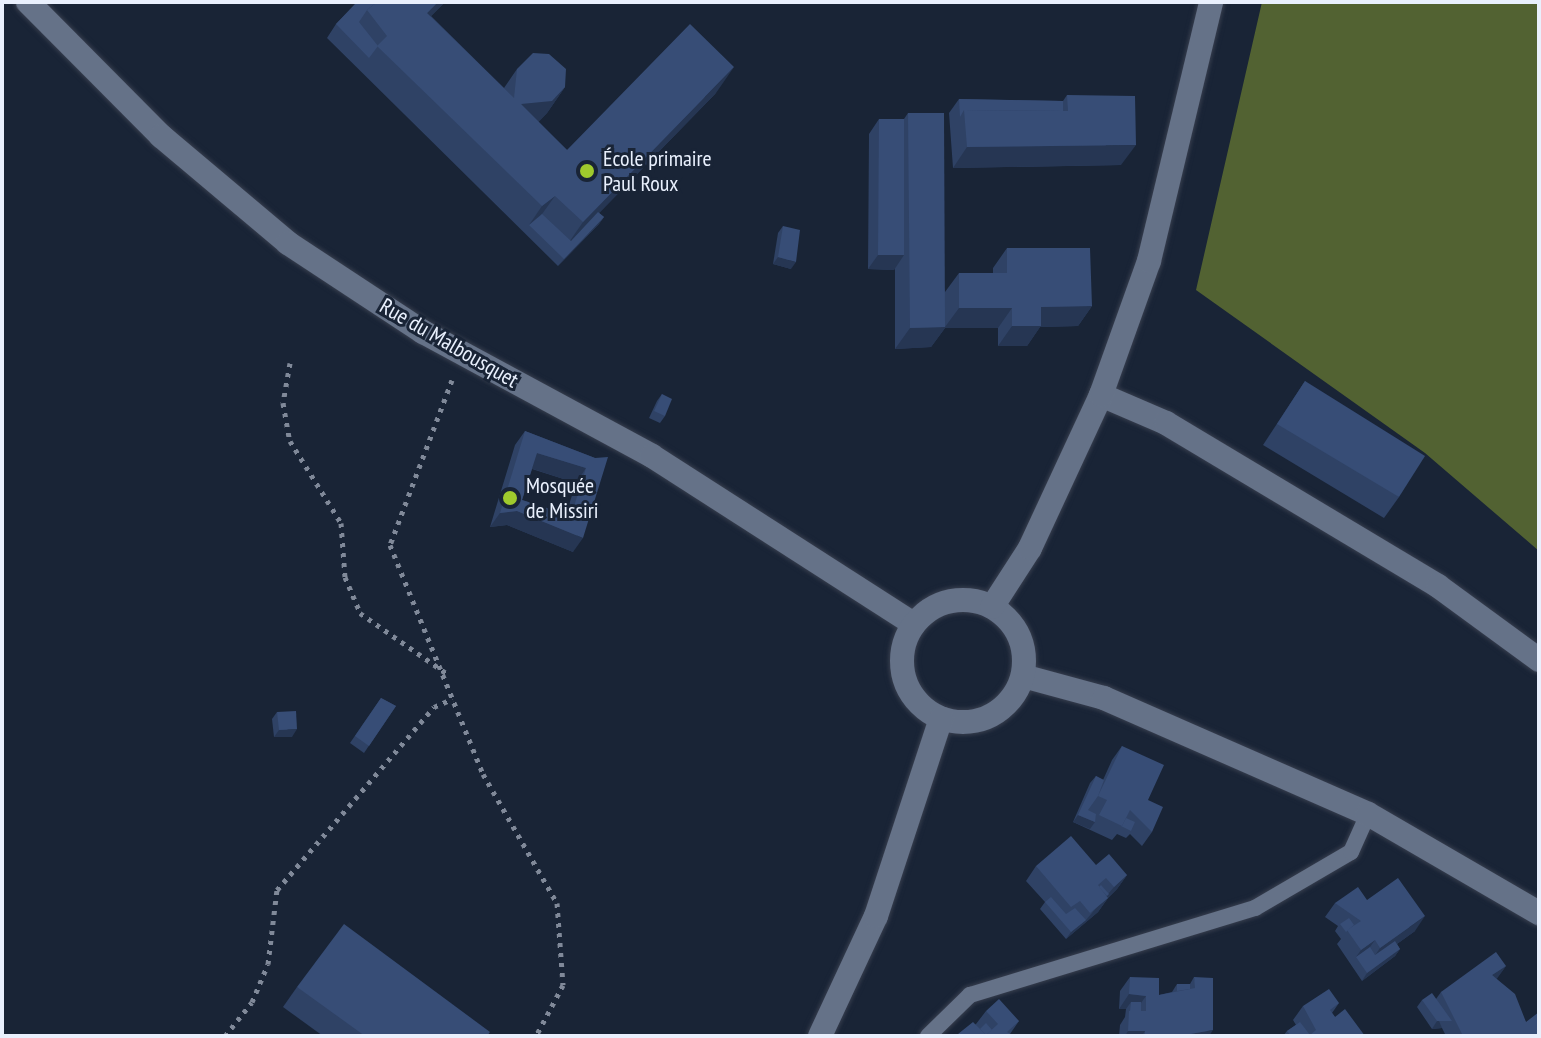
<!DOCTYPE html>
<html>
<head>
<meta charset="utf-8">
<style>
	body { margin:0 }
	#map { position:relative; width:1541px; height:1038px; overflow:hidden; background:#192436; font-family:"PT Sans Narrow",sans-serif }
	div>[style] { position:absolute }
	.forest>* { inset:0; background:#526232 }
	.path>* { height:5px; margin-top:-2.5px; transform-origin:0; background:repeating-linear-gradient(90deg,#808999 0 4px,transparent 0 10px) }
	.roads { filter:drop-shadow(0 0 2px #373e4e) drop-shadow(0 0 2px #373e4e) }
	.service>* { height:16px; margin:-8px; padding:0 8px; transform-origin:8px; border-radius:8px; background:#657288 }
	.minor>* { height:24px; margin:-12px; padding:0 12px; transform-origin:12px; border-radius:12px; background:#657288 }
	.secondary>* { height:24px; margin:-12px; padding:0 12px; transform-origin:12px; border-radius:12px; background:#657288 }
	.secondary>.ring { margin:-12px; padding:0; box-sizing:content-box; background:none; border:24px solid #657288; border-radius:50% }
	.wall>* { inset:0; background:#2f4265 }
	.shaded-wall>* { inset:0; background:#263653 }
	.building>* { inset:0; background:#374d76 }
	.dots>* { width:22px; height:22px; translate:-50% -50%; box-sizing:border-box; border:4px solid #192436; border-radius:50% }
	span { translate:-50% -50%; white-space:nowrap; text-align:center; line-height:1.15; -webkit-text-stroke:6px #192436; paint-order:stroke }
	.poi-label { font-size:22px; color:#e9f0fd }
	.left { translate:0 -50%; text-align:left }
	.street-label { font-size:22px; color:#e9f0fd }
	.frame { position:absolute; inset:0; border:4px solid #e9f0fd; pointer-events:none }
</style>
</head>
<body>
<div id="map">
	<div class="forest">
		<i style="clip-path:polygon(1262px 2px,1539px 2px,1539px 551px,1425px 453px,1196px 290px)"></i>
	</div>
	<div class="path">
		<i style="left:290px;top:363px;width:41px;rotate:99.9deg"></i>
		<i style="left:283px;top:403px;width:39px;rotate:80deg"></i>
		<i style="left:290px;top:441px;width:97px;rotate:58.1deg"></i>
		<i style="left:341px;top:523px;width:54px;rotate:85.8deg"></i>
		<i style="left:345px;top:577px;width:39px;rotate:67deg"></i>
		<i style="left:360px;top:613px;width:105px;rotate:34.9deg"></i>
		<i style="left:452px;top:380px;width:176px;rotate:110.6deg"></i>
		<i style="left:390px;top:545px;width:247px;rotate:67.9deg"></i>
		<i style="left:483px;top:774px;width:149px;rotate:60.2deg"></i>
		<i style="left:557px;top:903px;width:82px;rotate:85.8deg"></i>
		<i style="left:563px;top:985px;width:58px;rotate:117.9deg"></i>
		<i style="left:225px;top:1036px;width:43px;rotate:-51.5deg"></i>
		<i style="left:252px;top:1002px;width:41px;rotate:-67.2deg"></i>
		<i style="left:268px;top:964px;width:75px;rotate:-83.1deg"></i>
		<i style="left:277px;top:890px;width:241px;rotate:-49.4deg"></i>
		<i style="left:434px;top:707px;width:20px;rotate:-24deg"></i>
	</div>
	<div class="roads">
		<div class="service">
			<i style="left:928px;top:1036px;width:59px;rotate:-44.3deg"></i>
			<i style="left:970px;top:995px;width:298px;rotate:-17deg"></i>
			<i style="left:1255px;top:908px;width:111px;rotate:-30.3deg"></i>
			<i style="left:1351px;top:852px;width:42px;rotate:-65.9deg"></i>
		</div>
		<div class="minor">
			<i style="left:28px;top:2px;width:189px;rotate:45.2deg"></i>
			<i style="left:161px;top:136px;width:166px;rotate:40.1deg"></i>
			<i style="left:288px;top:243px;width:162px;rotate:33.4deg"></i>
			<i style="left:423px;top:332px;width:260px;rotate:28.4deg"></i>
			<i style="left:652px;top:456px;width:311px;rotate:32.7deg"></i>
			<i style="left:1101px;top:395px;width:71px;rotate:23.3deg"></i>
			<i style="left:1166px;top:423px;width:317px;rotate:30.9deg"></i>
			<i style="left:1438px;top:586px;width:125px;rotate:36.2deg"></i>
			<i style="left:1023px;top:676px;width:84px;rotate:15.2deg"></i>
			<i style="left:1104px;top:698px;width:288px;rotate:23.7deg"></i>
			<i style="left:1368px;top:814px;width:198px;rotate:30.1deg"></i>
		</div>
		<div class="secondary">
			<i class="ring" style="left:902px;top:600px;width:98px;height:98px"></i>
			<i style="left:992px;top:607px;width:70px;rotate:-57.2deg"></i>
			<i style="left:1030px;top:548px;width:169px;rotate:-65.1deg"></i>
			<i style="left:1101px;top:395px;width:142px;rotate:-70.3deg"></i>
			<i style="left:1149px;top:261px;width:266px;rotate:-76.5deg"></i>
			<i style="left:820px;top:1036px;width:132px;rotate:-65deg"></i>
			<i style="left:876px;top:916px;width:208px;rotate:-71.8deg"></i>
		</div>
	</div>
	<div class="wall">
		<i style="clip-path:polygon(357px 2px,445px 2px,431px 16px,504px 88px,517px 69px,565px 87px,547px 113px,538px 122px,567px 150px,716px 93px,599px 213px,604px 217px,599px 224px,558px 266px,327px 38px,336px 24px)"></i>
		<i style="clip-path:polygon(1067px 95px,1121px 165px,953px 168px,949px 113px,959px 99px,1063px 101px)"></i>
		<i style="clip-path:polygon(908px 113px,945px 292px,959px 273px,993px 273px,993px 268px,1007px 248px,1092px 306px,1078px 326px,1040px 327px,1027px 346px,998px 346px,998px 328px,945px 328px,931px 347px,895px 349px,895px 268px,894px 270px,868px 269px,869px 134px,879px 119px,904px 119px)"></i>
		<i style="clip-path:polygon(783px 226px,791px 269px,773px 264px,778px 233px)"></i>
		<i style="clip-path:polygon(1305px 381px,1399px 497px,1384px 518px,1263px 445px)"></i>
		<i style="clip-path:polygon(662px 394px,665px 416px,660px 423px,649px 418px,657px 401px)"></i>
		<i style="clip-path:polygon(evenodd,525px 431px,595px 458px,573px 552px,507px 525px,490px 527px,515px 445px,525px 431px,532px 469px,576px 483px,566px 514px,522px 500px,532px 469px)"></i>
		<i style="clip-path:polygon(381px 698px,396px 706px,364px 753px,350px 743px)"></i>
		<i style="clip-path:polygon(277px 712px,292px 737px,274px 737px,272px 719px)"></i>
		<i style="clip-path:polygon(1122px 746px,1148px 800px,1152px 832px,1142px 846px,1130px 834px,1126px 838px,1117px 834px,1112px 840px,1073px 822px,1090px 783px,1096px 776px,1103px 780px,1112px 760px)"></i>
		<i style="clip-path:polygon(1096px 865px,1127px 875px,1117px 889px,1108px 898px,1098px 912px,1066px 939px,1040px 909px,1045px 902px,1026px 881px,1036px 866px)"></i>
		<i style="clip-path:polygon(1367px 900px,1415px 931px,1397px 944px,1400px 949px,1395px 956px,1362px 981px,1337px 944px,1341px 939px,1335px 931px,1338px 926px,1325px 917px,1335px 903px)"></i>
		<i style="clip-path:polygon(1506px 966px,1496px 979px,1526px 1022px,1539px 1036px,1446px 1036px,1442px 1028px,1432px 1029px,1417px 1007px,1422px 1000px,1436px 999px,1441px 992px)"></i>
		<i style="clip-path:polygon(1130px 977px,1159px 995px,1172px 992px,1177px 984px,1190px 984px,1194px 977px,1209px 1036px,1119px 1036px,1120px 1025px,1125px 1017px,1126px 1009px,1119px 1009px,1120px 991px)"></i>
		<i style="clip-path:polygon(297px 987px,487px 1036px,323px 1036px,283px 1007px)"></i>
		<i style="clip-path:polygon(1339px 1003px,1332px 1013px,1335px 1017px,1365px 1036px,1283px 1036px,1287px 1031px,1296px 1025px,1293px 1020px,1303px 1006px)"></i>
		<i style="clip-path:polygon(986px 1011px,1019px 1021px,1010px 1034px,1014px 1036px,957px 1036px,976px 1024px)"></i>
	</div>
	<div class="shaded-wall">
		<i style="clip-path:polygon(438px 2px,445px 2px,409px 38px,427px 13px)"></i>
		<i style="clip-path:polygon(734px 67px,716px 93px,565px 248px,583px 222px)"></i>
		<i style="clip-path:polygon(565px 87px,547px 113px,534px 127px,521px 104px)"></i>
		<i style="clip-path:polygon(1136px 145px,1121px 165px,953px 168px,967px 147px)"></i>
		<i style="clip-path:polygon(555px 196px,537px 221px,529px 225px,542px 206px)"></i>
		<i style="clip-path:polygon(604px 217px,599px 224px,558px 266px,564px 259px)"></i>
		<i style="clip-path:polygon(878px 255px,904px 255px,894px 270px,868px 269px)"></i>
		<i style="clip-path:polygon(778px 257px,796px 262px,791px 269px,773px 264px)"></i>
		<i style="clip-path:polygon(1092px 306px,1078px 326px,1040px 327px,1027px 346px,998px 346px,1012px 326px,1041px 307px)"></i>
		<i style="clip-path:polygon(959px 308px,1012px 308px,998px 328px,945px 328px,931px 347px,895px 349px,910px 328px,945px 327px)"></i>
		<i style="clip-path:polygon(537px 453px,586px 468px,576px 483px,527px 467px)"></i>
		<i style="clip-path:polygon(517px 511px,583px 538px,573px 552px,507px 525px,490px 527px,500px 513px)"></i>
		<i style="clip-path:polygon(297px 729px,292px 737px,274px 737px,279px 730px)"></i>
		<i style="clip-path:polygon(1078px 815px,1095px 822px,1090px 829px,1073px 822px)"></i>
		<i style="clip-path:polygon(1127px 875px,1117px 889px,1097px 907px,1108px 898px,1098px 912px,1066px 939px,1071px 932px,1086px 920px,1114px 887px)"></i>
		<i style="clip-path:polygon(1425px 916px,1415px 931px,1370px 963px,1380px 948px)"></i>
		<i style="clip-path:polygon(1375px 940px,1365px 954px,1356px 957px,1351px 964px,1361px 950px)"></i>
		<i style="clip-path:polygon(1400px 949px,1395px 956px,1362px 981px,1367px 973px)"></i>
		<i style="clip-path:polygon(1506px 966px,1496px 980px,1492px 975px)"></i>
		<i style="clip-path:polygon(1129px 994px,1146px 996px,1136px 1010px,1131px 1002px,1126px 1009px,1119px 1009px)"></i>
		<i style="clip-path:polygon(1437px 1021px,1439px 1021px,1442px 1028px,1432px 1029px)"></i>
		<i style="clip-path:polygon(1213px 1030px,1209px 1036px,1179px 1036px)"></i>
		<i style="clip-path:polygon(1128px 1031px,1145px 1031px,1142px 1036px,1125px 1036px)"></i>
	</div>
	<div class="building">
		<i style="clip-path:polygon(357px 2px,377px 2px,367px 10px,359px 22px,378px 46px,369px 58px,336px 24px)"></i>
		<i style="clip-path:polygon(377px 2px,438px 2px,427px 13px,514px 98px,517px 69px,533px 53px,549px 54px,566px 69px,565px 87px,552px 101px,521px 104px,567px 150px,690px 24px,734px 67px,583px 222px,555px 196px,542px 206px,377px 46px,387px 36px,367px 10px)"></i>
		<i style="clip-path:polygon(1067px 95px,1135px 96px,1136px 145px,967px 147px,964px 110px,1068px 111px)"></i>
		<i style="clip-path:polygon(959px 99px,1063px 101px,1063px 111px,964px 110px,960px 117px)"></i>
		<i style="clip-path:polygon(908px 113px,944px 113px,945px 327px,910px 328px)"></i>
		<i style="clip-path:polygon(879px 119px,904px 119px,904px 255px,878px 255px)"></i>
		<i style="clip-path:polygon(598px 212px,604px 217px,564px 259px,529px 225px,542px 214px,571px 241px)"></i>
		<i style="clip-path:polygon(783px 226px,800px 230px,796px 262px,778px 257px)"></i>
		<i style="clip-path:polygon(1007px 248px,1090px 248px,1092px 306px,1041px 307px,1041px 326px,1012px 326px,1012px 308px,959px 308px,959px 273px,1007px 273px)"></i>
		<i style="clip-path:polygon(1305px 381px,1425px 456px,1399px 497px,1277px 424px)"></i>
		<i style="clip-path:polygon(662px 394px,672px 399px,665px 416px,654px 411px)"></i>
		<i style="clip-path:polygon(evenodd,525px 431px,595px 458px,608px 457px,583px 538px,517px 511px,500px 513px,525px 431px,537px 453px,586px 468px,571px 516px,522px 500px,537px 453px)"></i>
		<i style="clip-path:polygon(381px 698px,396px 706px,369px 746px,355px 736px)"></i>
		<i style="clip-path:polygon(296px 711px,297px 729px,279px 730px,277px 712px)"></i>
		<i style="clip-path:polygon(1122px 746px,1164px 765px,1148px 800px,1163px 807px,1152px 832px,1130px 810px,1122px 826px,1099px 815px,1107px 800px,1098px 796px)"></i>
		<i style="clip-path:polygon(1096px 776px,1104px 780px,1098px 796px,1088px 810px,1096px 814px,1095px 822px,1078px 815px)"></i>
		<i style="clip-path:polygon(1126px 818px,1135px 822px,1131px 831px,1121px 826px,1122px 826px)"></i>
		<i style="clip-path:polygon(1071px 836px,1096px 865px,1109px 854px,1127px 875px,1114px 887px,1106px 878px,1098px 885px,1108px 898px,1090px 913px,1080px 901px,1071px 907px,1036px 866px)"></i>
		<i style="clip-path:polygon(1398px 878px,1425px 916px,1380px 948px,1375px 940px,1361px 950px,1347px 930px,1361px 921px,1335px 903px,1358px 887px,1367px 900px)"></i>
		<i style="clip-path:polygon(1101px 885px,1109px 894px,1107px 896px,1099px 887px)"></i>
		<i style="clip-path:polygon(1051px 897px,1066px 914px,1075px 908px,1086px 920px,1071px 932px,1045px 902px)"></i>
		<i style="clip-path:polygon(1349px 918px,1354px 925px,1346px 932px,1340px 924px)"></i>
		<i style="clip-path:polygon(344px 924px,490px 1032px,487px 1036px,365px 1036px,297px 987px)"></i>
		<i style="clip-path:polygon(1395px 941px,1400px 949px,1367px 973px,1356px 957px,1370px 947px,1375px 955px)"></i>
		<i style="clip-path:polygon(1496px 952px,1506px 966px,1492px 975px,1515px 994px,1526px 1022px,1539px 1012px,1539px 1033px,1534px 1036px,1463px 1036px,1441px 992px)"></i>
		<i style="clip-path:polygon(1130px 977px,1159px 978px,1159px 995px,1195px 988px,1194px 977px,1213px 978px,1213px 1030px,1179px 1036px,1145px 1036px,1145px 1031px,1128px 1031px,1129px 1011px,1146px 1011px,1146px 996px,1129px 994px)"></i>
		<i style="clip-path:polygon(1177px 984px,1190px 984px,1190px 989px,1177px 991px)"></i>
		<i style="clip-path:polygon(1329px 989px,1339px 1003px,1330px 1010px,1335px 1017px,1345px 1009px,1365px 1036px,1309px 1036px,1316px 1030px,1303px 1006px)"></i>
		<i style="clip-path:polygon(1432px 993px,1452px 1021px,1437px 1021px,1422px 1000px)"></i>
		<i style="clip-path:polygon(999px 999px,1019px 1021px,1007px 1032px,1014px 1036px,960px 1036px,958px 1034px,973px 1022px,986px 1035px,998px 1024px,986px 1011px)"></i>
		<i style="clip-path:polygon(1131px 1002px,1141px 1002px,1141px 1011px,1130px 1011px)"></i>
		<i style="clip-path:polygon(1300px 1022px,1310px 1035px,1291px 1036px,1287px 1031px)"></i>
		<i style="clip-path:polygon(986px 1023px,992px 1030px,986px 1035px,980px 1029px)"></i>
	</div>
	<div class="dots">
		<i style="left:587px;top:171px;background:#9fca2d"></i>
		<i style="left:510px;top:498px;background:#9fca2d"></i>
	</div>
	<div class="poi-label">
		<span class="left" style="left:603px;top:171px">École primaire<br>Paul Roux</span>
		<span class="left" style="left:526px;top:498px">Mosquée<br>de Missiri</span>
	</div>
	<div class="street-label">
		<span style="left:449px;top:343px;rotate:30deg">Rue du Malbousquet</span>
	</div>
	<div class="frame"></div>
</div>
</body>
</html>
